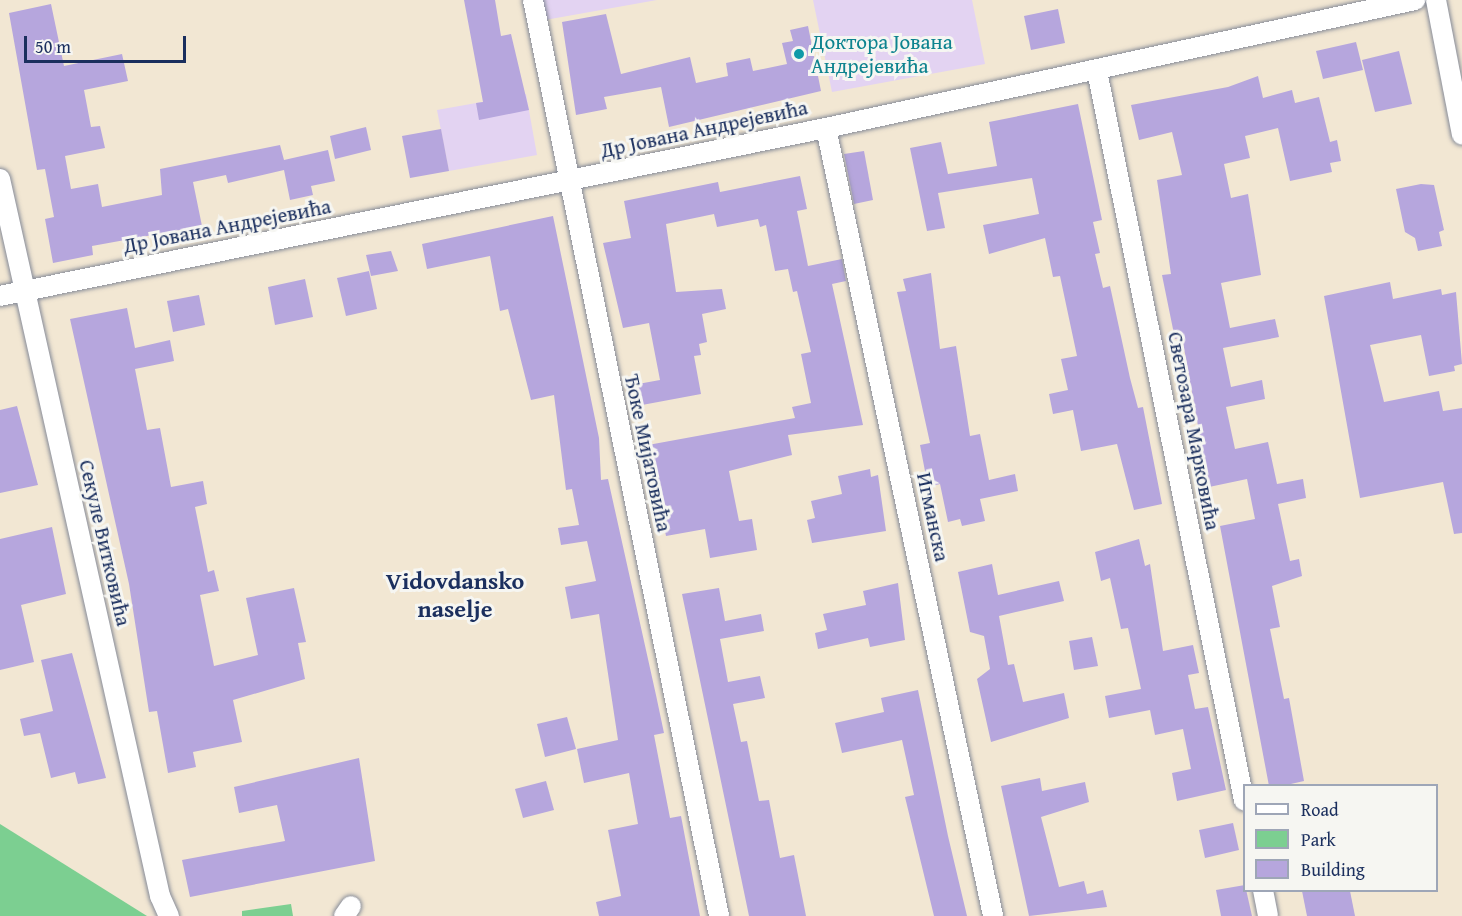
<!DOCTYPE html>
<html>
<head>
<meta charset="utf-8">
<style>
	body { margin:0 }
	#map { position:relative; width:1462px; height:916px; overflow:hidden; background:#f2e7d3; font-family:"Gentium Book Plus",serif }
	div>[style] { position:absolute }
	.built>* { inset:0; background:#e3d3f2 }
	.green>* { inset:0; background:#7ccf91 }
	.building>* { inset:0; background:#b6a6dd }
	.roads { filter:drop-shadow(0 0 2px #868b98) drop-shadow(0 0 2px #868b98) }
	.street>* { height:20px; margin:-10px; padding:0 10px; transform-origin:10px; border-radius:10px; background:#fff }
	.dots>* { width:16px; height:16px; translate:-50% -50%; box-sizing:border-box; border:3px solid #f6f6f2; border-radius:50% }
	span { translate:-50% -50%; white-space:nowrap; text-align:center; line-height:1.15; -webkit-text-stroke:6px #f6f6f2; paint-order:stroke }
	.culture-label { font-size:21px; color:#0d838f }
	.left { translate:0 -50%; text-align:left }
	.street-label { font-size:21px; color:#1b2f5e }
	.quarter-label { font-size:24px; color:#1b2f5e; font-weight:700 }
	.legend { position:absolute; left:1243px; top:784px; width:195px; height:108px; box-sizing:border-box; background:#f6f6f2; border:2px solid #9ea6b7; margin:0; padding:8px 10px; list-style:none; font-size:18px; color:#1b2f5e }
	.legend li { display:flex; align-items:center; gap:12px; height:30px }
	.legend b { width:30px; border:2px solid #9ea6b7 }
	.scale { position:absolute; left:24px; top:36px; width:162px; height:27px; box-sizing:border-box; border:3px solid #1b2f5e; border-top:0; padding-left:8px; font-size:18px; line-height:21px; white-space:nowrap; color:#1b2f5e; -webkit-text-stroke:4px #f6f6f2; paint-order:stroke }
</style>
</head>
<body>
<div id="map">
	<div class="built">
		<i style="clip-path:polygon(541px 0,657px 0,545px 20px)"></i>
		<i style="clip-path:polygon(813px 0,972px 0,985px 64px,832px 92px)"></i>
		<i style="clip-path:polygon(526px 94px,537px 155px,449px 171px,437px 110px)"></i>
	</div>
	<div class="green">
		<i style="clip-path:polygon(0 824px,147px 916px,0 916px)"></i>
		<i style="clip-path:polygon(291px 904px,293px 916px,242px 916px,242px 911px)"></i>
	</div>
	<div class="building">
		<i style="clip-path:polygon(464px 0,495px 0,501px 36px,511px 34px,529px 110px,479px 120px,476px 103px,483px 102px)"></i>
		<i style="clip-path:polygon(51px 4px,64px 66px,122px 54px,128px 81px,84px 90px,91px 127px,100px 126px,105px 148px,65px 156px,71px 189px,98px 184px,102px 207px,162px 195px,160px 169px,280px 145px,284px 160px,328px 150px,335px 181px,311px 186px,313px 195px,290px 200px,284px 170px,228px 183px,226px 175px,193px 182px,202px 226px,92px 246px,93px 255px,53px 263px,45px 219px,54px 217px,45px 169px,37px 170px,9px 13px)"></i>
		<i style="clip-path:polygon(1058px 9px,1065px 43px,1031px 50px,1024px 16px)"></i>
		<i style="clip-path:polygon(606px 14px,621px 74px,690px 57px,696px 83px,728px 76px,726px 63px,750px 58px,753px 71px,787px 64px,782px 43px,793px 41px,790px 30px,808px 26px,821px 91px,669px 127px,661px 87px,604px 97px,607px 109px,576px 115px,562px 22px)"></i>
		<i style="clip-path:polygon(1356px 42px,1363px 70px,1323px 79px,1316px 51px)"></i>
		<i style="clip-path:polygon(1399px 51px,1412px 104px,1375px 112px,1362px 60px)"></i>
		<i style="clip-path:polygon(1258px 76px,1263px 98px,1292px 90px,1295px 103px,1319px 97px,1330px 142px,1337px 140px,1341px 161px,1330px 163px,1332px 172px,1290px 181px,1278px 128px,1245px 136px,1250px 158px,1224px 164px,1231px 198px,1248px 194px,1261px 275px,1221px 283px,1230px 328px,1275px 319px,1279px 337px,1223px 348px,1231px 387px,1262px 380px,1265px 399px,1226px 407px,1235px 449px,1268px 442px,1277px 484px,1303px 479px,1306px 498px,1278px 504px,1290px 561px,1299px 559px,1302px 576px,1272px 586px,1280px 627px,1270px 629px,1284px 699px,1289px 698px,1304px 781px,1282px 786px,1269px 786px,1220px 526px,1255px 519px,1247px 479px,1209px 487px,1182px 337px,1175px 339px,1162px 275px,1171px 274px,1157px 180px,1182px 175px,1172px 132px,1139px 140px,1131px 105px,1228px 87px)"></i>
		<i style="clip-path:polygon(1078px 104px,1102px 220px,1093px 222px,1100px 253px,1095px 254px,1103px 288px,1110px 286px,1130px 378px,1138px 408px,1143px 407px,1162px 504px,1134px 510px,1117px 444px,1081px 451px,1073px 410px,1053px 414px,1049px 394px,1068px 390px,1061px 359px,1077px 356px,1060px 276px,1053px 277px,1045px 238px,989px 254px,983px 225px,1039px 214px,1032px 178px,938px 193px,945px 228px,927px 231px,910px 148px,941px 142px,948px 174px,997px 166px,989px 122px)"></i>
		<i style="clip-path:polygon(366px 127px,371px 150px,335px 159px,330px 136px)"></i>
		<i style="clip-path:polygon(441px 129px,449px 171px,410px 178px,402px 136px)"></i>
		<i style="clip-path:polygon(864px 151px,873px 200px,854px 204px,844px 154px)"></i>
		<i style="clip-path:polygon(800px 176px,807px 209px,797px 211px,808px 266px,842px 259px,846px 281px,832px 284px,863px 425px,788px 435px,792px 455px,729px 471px,739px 521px,752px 519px,757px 550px,710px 558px,705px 529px,666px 536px,648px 445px,795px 418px,792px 407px,811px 403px,801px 354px,811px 352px,797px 291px,793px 292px,788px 269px,775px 271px,766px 225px,760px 227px,758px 219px,717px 227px,714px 214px,666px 224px,676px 292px,722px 289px,726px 309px,702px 314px,707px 342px,699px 344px,701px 355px,694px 356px,701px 394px,642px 405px,638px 384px,660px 380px,649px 323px,623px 328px,603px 243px,631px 238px,624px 201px,718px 182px,720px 192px)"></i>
		<i style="clip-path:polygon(1421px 184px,1434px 185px,1444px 230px,1439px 232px,1442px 246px,1418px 251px,1415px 238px,1405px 232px,1396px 189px)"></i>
		<i style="clip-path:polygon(553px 216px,599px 438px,601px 480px,608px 479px,656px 695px,664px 733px,654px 735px,670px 818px,681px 816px,700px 916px,599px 916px,596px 902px,621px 896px,608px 830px,638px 824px,629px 773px,584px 783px,577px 749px,618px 740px,599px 614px,571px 619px,565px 587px,596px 581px,587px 541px,561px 545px,558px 528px,579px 525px,572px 489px,566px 490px,554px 395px,531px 400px,508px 309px,500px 311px,490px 256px,427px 269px,422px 244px)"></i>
		<i style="clip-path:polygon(391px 251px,398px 271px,371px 276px,366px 255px)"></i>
		<i style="clip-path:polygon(369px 271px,377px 309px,346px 316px,337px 278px)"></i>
		<i style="clip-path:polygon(931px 273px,940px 349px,956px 346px,970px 436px,980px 434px,989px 480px,1015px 474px,1018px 491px,980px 499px,985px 521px,962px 526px,960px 519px,948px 522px,940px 484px,928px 487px,920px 445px,930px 443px,897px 292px,906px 291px,903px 279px)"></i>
		<i style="clip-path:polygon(305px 279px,313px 317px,275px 325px,268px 287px)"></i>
		<i style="clip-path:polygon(1390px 282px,1393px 299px,1441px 289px,1442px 295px,1456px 292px,1462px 364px,1454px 366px,1455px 371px,1429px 376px,1421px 335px,1370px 345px,1384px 402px,1439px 391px,1443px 411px,1462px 408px,1462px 533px,1454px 534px,1443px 482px,1360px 498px,1324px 296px)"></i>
		<i style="clip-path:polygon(199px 295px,205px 325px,173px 332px,167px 301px)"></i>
		<i style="clip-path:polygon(127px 308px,135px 348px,170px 340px,174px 361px,135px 369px,147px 430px,160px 428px,171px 487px,203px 481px,207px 504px,195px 507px,208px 572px,214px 570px,219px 591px,200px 595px,214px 666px,258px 655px,246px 598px,294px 588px,306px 642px,298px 643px,305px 679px,233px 700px,242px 742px,193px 752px,196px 767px,168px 773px,157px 711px,149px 712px,129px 584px,70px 319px)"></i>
		<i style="clip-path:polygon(17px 406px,38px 485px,0 493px,0 410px)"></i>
		<i style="clip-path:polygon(870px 469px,871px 477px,878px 475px,886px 531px,812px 543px,807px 520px,815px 518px,811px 501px,842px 494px,838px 476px)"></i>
		<i style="clip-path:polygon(52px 527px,66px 594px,21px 605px,34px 662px,0 670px,0 539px)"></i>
		<i style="clip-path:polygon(1139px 539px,1145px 566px,1150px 564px,1163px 651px,1193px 645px,1199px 673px,1188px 675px,1195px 709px,1208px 707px,1226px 790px,1177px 801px,1172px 773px,1191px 769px,1183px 729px,1155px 735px,1150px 710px,1109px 718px,1105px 696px,1141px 689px,1128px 628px,1121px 629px,1110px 578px,1101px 581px,1095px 552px)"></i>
		<i style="clip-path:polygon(992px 564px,998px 595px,1059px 581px,1064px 601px,999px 616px,1008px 665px,1014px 664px,1023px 702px,1064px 693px,1069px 718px,991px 742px,977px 679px,990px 669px,984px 636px,970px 632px,958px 572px)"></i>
		<i style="clip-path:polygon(898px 583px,905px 640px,870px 647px,868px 638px,818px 649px,815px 633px,827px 630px,823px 614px,866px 605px,863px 591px)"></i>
		<i style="clip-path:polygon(719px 588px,725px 621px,761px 614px,764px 631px,720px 639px,728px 682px,760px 676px,765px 698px,733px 704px,741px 742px,747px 741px,759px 801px,769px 800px,780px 858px,794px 855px,806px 916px,749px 916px,682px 594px)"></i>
		<i style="clip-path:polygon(1092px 637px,1098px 666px,1074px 670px,1069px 641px)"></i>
		<i style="clip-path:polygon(72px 653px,106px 778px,78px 784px,75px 772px,51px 778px,40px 733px,24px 736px,20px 719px,53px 711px,41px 660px)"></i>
		<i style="clip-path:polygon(918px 690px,948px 836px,967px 916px,934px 916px,905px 797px,914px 795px,902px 740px,842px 753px,835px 723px,884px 712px,881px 698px)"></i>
		<i style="clip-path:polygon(567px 717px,576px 749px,545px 757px,537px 724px)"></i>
		<i style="clip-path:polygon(359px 758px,375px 861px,190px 897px,182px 860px,285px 841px,277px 805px,239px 813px,234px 787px)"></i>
		<i style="clip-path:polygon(1040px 778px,1042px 791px,1085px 782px,1089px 802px,1041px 817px,1059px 887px,1084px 881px,1087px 894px,1103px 890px,1107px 907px,1029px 916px,1001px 786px)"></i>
		<i style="clip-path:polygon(546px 781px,554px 810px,523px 818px,515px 789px)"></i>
		<i style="clip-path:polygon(1233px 823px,1239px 850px,1205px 858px,1199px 830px)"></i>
		<i style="clip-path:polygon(1245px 885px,1252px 916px,1221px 916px,1216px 890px)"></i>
		<i style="clip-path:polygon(1302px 891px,1350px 891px,1355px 916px,1307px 916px)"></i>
	</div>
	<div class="roads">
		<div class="street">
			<i style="left:533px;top:0;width:935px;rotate:78.52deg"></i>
			<i style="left:1436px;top:0;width:137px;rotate:79.1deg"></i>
			<i style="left:1097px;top:71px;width:744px;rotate:78.6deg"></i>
			<i style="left:826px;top:128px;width:806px;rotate:78.03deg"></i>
			<i style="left:0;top:179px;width:735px;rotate:77.42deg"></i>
			<i style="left:160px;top:896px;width:22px;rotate:66deg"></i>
			<i style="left:0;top:296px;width:843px;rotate:-11.5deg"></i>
			<i style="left:826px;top:128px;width:603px;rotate:-12.26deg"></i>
			<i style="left:1263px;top:890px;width:26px;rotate:79deg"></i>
			<i style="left:344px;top:916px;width:12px;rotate:-55deg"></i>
		</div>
	</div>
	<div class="dots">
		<i style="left:799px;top:54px;background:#0f9aa8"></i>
	</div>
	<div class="culture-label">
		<span class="left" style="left:811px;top:54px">Доктора Јована<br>Андрејевића</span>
	</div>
	<div class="street-label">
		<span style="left:704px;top:129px;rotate:-12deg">Др Јована Андрејевића</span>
		<span style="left:227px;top:226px;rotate:-11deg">Др Јована Андрејевића</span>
		<span style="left:1194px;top:431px;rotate:79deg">Светозара Марковића</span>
		<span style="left:648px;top:453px;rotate:78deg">Ђоке Мијатовића</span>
		<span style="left:933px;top:517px;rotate:78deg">Игманска</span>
		<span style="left:105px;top:543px;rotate:77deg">Секуле Витковића</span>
	</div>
	<div class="quarter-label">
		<span style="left:455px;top:595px">Vidovdansko<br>naselje</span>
	</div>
	<ul class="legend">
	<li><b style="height:8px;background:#fff"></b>Road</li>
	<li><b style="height:16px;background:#7ccf91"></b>Park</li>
	<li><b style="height:16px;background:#b6a6dd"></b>Building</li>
	</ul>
	<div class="scale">50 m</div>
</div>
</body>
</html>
